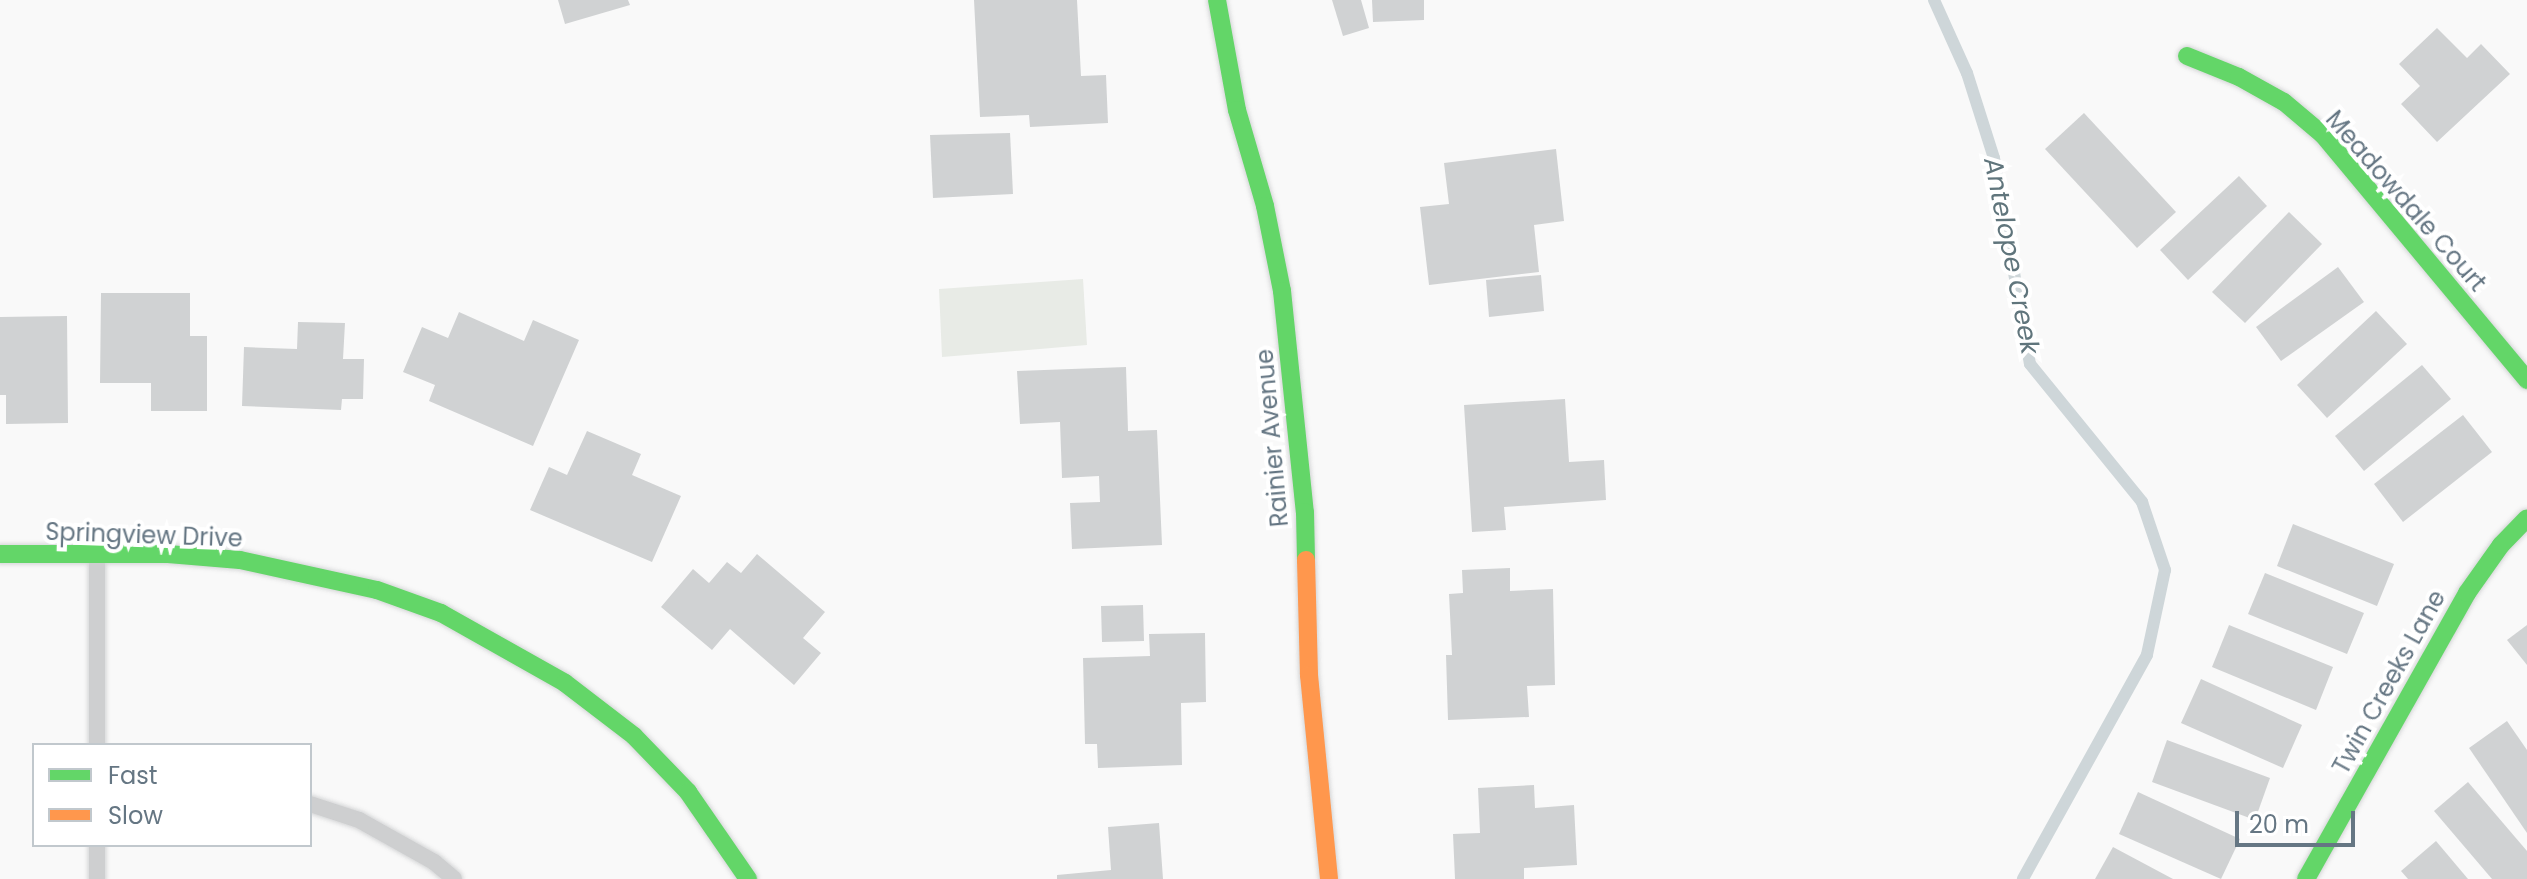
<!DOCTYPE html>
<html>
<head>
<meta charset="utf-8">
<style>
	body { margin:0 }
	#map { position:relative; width:2527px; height:879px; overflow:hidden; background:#f9f9f9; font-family:Poppins,sans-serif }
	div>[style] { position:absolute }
	.green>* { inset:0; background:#e8ebe6 }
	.stream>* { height:12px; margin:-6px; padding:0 6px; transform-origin:6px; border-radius:6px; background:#ced6d9 }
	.building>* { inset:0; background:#d0d2d3 }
	.roads { filter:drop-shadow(0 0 2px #d5d6d7) drop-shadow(0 0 2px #d5d6d7) }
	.lane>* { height:16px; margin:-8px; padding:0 8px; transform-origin:8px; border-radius:8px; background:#cecfd0 }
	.fast>* { height:18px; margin:-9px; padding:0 9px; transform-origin:9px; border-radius:9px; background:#63d668 }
	.slow>* { height:18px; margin:-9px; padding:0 9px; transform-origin:9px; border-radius:9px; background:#ff974d }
	span { translate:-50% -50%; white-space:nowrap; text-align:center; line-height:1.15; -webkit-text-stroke:8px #fff; paint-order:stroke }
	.street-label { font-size:24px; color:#657683 }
	.water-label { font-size:26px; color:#60757c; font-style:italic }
	.legend { position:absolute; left:32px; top:743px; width:280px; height:104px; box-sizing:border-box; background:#fff; border:2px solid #c1c8cd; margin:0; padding:10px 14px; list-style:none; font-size:24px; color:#657683 }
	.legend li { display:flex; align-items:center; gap:16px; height:40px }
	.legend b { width:40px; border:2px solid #c1c8cd }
	.scale { position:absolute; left:2235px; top:811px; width:120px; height:36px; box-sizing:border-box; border:4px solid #657683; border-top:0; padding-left:10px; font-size:24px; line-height:28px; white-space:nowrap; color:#657683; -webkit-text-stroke:6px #fff; paint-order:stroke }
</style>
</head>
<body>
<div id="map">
	<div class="green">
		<i style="clip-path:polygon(1083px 279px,1087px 345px,942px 357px,939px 289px)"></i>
	</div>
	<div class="stream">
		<i style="left:1934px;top:0;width:80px;rotate:65.7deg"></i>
		<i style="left:1967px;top:73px;width:89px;rotate:72.4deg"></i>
		<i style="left:1994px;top:158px;width:209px;rotate:80.1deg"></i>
		<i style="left:2030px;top:364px;width:178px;rotate:50.9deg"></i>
		<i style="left:2142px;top:502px;width:72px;rotate:71.3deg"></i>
		<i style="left:2165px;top:570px;width:87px;rotate:102deg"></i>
		<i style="left:2147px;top:655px;width:256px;rotate:119deg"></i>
	</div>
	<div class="building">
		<i style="clip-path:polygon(558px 0,628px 0,630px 5px,565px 24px)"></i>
		<i style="clip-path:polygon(974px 0,1077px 0,1081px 76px,1106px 75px,1108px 123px,1030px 127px,1029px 115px,980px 117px)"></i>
		<i style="clip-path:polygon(1332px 0,1361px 0,1369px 28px,1343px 36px)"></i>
		<i style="clip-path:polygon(1372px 0,1424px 0,1424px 20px,1373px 22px)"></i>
		<i style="clip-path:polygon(2437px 28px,2467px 58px,2481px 44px,2510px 74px,2437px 142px,2401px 104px,2420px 86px,2399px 64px)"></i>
		<i style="clip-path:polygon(2084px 113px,2176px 212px,2137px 248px,2045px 149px)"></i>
		<i style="clip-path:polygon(1010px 133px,1013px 194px,933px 198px,930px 135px)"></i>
		<i style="clip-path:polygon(1556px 149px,1564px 221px,1534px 225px,1539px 272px,1429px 285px,1420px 207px,1449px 204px,1444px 163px)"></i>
		<i style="clip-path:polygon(2239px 176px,2267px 206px,2188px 280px,2160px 250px)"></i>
		<i style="clip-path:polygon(2289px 212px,2322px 244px,2245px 323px,2212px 292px)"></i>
		<i style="clip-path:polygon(2338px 267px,2364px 302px,2281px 361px,2256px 327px)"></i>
		<i style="clip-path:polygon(1541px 275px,1544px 311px,1489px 317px,1486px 280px)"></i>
		<i style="clip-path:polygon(101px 293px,190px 293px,190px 336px,207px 336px,207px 411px,151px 411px,151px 383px,100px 383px)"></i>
		<i style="clip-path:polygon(2376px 311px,2407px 344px,2327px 418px,2297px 385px)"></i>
		<i style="clip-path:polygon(459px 312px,524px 341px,533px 320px,579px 340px,533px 446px,429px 401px,435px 385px,403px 372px,422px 327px,448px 338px)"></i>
		<i style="clip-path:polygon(67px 316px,68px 423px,6px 424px,6px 395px,0 395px,0 317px)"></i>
		<i style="clip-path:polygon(298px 322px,345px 323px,343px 359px,364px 359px,363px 399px,342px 399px,341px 410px,242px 406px,244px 347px,297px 349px)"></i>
		<i style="clip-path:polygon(2422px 365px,2451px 399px,2364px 471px,2335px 436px)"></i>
		<i style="clip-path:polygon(1126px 367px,1128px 431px,1157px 430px,1162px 545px,1072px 549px,1070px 503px,1100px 502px,1099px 476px,1062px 478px,1060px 422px,1020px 424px,1017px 371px)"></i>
		<i style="clip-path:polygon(1565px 399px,1569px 462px,1604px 460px,1606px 500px,1504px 507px,1506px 530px,1472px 532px,1464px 405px)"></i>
		<i style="clip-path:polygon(2463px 415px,2492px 452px,2403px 522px,2374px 484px)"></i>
		<i style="clip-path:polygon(587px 431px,641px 454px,632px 475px,681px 496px,652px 562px,530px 510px,549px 467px,567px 475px)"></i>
		<i style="clip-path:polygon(2293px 524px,2394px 564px,2377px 606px,2277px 566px)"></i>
		<i style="clip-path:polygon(757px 554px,825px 612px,803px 638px,821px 653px,794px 685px,730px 629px,712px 650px,661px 607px,693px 569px,709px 583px,727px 562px,741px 573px)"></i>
		<i style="clip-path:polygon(1510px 568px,1510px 591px,1553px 589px,1555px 685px,1527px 686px,1529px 717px,1448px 720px,1446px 655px,1452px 655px,1449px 594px,1463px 593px,1462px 570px)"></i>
		<i style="clip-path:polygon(2265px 573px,2364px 613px,2347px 654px,2248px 614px)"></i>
		<i style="clip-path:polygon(1143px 605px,1144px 641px,1102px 642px,1101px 606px)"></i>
		<i style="clip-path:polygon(2229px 625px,2333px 667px,2316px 710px,2212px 667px)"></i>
		<i style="clip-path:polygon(2527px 625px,2527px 665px,2507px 640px)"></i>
		<i style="clip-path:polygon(1205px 633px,1206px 702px,1181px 703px,1182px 765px,1098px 768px,1097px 744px,1085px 744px,1083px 658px,1150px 656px,1149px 634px)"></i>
		<i style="clip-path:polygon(2201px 679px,2302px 725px,2283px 768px,2181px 723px)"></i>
		<i style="clip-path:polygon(2507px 721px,2527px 750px,2527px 833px,2469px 748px)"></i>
		<i style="clip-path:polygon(2167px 740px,2270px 778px,2255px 820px,2152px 782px)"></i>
		<i style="clip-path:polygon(2468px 782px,2527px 851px,2527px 879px,2492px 879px,2434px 811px)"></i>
		<i style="clip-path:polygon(1534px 785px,1535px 808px,1574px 805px,1577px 865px,1524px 868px,1524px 879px,1455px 879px,1453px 834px,1480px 833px,1478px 788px)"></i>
		<i style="clip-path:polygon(2138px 792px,2240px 839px,2221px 879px,2119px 834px)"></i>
		<i style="clip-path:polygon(1159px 823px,1163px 879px,1057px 879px,1057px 875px,1111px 870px,1108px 827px)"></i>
		<i style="clip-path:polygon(2436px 841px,2468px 879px,2408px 879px,2401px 871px)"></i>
		<i style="clip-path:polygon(2113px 847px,2173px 879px,2095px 879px)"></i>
	</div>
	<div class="roads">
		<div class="lane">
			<i style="left:97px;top:556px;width:189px;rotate:90deg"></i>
			<i style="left:310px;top:804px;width:52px;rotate:18.1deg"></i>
			<i style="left:359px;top:820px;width:86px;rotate:29.2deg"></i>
			<i style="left:434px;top:862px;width:26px;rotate:40deg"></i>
			<i style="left:97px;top:845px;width:34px;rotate:90deg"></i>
		</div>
		<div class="fast">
			<i style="left:1217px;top:0;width:112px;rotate:79.7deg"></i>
			<i style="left:1237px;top:110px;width:100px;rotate:73.7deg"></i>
			<i style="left:1265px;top:206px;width:87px;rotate:78.7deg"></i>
			<i style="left:1282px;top:291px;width:222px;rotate:84.1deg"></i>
			<i style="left:1305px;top:512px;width:48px;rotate:88.8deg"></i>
			<i style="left:2187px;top:56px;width:56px;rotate:22deg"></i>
			<i style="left:2239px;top:77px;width:51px;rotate:29.1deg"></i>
			<i style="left:2284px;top:102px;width:51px;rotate:40.2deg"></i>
			<i style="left:2323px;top:135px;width:319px;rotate:50.2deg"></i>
			<i style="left:0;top:554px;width:168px"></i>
			<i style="left:168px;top:554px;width:72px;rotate:4.8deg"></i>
			<i style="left:240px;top:560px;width:140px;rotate:12.4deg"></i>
			<i style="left:377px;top:590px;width:68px;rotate:19.8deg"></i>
			<i style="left:441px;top:613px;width:142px;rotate:29.4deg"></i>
			<i style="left:565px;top:683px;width:87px;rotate:37.5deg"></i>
			<i style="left:634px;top:736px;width:78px;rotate:46deg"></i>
			<i style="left:688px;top:792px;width:106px;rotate:55.4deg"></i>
			<i style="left:2306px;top:879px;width:328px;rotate:-60.6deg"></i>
			<i style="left:2467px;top:593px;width:59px;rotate:-54.7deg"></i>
			<i style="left:2501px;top:545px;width:37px;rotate:-46deg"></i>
		</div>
		<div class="slow">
			<i style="left:1306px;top:560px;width:115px;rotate:88.5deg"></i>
			<i style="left:1309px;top:675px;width:205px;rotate:84.4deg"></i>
		</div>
	</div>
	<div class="street-label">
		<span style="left:2406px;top:201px;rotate:49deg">Meadowdale Court</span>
		<span style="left:1272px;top:438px;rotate:-95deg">Rainier Avenue</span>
		<span style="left:144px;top:535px;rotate:2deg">Springview Drive</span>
		<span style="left:2389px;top:682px;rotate:-61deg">Twin Creeks Lane</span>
	</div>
	<div class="water-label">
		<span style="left:2011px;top:256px;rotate:79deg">Antelope Creek</span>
	</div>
	<ul class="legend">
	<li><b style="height:10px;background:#63d668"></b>Fast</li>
	<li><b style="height:10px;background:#ff974d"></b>Slow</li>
	</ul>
	<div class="scale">20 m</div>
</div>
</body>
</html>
